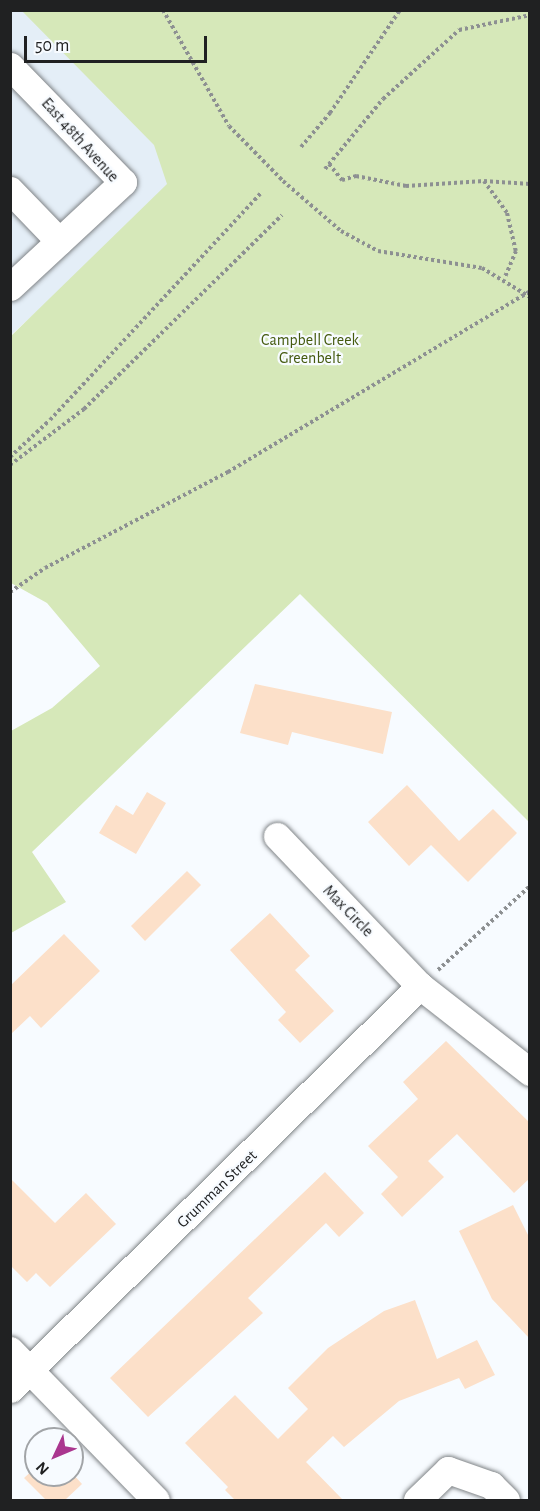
<!DOCTYPE html>
<html>
<head>
<meta charset="utf-8">
<style>
	body { margin:0 }
	#map { position:relative; width:540px; height:1511px; overflow:hidden; background:#f7fbff; font-family:"Alegreya Sans",sans-serif }
	div>[style] { position:absolute }
	.built>* { inset:0; background:#e4eef7 }
	.green>* { inset:0; background:#d6e8b9 }
	.building>* { inset:0; background:#fce0c9 }
	.path>* { height:4px; margin-top:-2px; transform-origin:0; background:repeating-linear-gradient(90deg,#8d9092 0 3px,transparent 0 6px) }
	.roads { filter:drop-shadow(0 0 2px #818588) drop-shadow(0 0 2px #818588) }
	.minor>* { height:27px; margin:-13.5px; padding:0 13.5px; transform-origin:13.5px; border-radius:13.5px; background:#fff }
	span { translate:-50% -50%; white-space:nowrap; text-align:center; line-height:1.15; -webkit-text-stroke:4.5px #f7fbff; paint-order:stroke }
	.street-label { font-size:16px; color:#202122 }
	.park-label { font-size:16px; color:#445a0e }
	.frame { position:absolute; inset:0; border:12px solid #202122; pointer-events:none }
	.north { position:absolute; left:24px; top:1427px; width:60px; height:60px; box-sizing:border-box; background:#f7fbff; border:2px solid #a1a4a7; border-radius:50%; rotate:226deg; font-size:16px; font-weight:700; line-height:24px; text-align:center; color:#202122 }
	.north::after { content:''; display:block; margin:auto; width:21px; height:27px; background:#aa368f; clip-path:polygon(50% 0,100% 100%,50% 72%,0 100%) }
	.scale { position:absolute; left:24px; top:36px; width:183px; height:27px; box-sizing:border-box; border:3px solid #202122; border-top:0; padding-left:8px; font-size:18px; line-height:21px; white-space:nowrap; color:#202122; -webkit-text-stroke:4px #f7fbff; paint-order:stroke }
</style>
</head>
<body>
<div id="map">
	<div class="built">
		<i style="clip-path:polygon(24px 10px,187px 175px,11px 335px,10px 11px)"></i>
	</div>
	<div class="green">
		<i style="clip-path:polygon(22px 11px,529px 11px,529px 822px,300px 594px,32px 852px,66px 902px,11px 933px,11px 731px,52px 708px,100px 666px,47px 603px,11px 583px,11px 336px,167px 184px,154px 145px)"></i>
	</div>
	<div class="building">
		<i style="clip-path:polygon(255px 684px,392px 712px,383px 754px,292px 732px,288px 745px,240px 733px)"></i>
		<i style="clip-path:polygon(407px 785px,459px 841px,493px 809px,517px 833px,468px 882px,431px 845px,409px 866px,368px 822px)"></i>
		<i style="clip-path:polygon(147px 792px,166px 803px,136px 854px,99px 833px,116px 805px,133px 815px)"></i>
		<i style="clip-path:polygon(187px 871px,201px 885px,145px 941px,131px 926px)"></i>
		<i style="clip-path:polygon(270px 913px,310px 956px,295px 970px,334px 1011px,300px 1043px,278px 1020px,286px 1012px,230px 950px)"></i>
		<i style="clip-path:polygon(64px 934px,100px 971px,41px 1028px,30px 1016px,10px 1035px,10px 986px)"></i>
		<i style="clip-path:polygon(446px 1041px,530px 1123px,530px 1178px,514px 1193px,457px 1134px,428px 1161px,444px 1177px,402px 1217px,381px 1194px,398px 1177px,368px 1146px,418px 1099px,403px 1082px)"></i>
		<i style="clip-path:polygon(325px 1172px,364px 1213px,339px 1237px,326px 1223px,248px 1298px,263px 1313px,148px 1417px,110px 1378px)"></i>
		<i style="clip-path:polygon(10px 1178px,55px 1223px,86px 1193px,116px 1224px,50px 1287px,36px 1273px,27px 1282px,10px 1265px)"></i>
		<i style="clip-path:polygon(513px 1205px,530px 1239px,530px 1339px,492px 1299px,459px 1231px)"></i>
		<i style="clip-path:polygon(415px 1300px,437px 1359px,477px 1340px,495px 1375px,465px 1389px,459px 1378px,399px 1401px,344px 1447px,333px 1436px,306px 1462px,343px 1500px,235px 1500px,225px 1490px,228px 1487px,185px 1443px,235px 1395px,278px 1439px,308px 1409px,288px 1388px,328px 1348px,384px 1311px)"></i>
		<i style="clip-path:polygon(36px 1467px,36px 1475px,72px 1473px,82px 1484px,65px 1500px,46px 1500px,24px 1478px)"></i>
	</div>
	<div class="path">
		<i style="left:163px;top:10px;width:133px;rotate:60.4deg"></i>
		<i style="left:229px;top:126px;width:77px;rotate:45.5deg"></i>
		<i style="left:283px;top:181px;width:77px;rotate:40.8deg"></i>
		<i style="left:341px;top:231px;width:42px;rotate:28.4deg"></i>
		<i style="left:378px;top:251px;width:105px;rotate:9.3deg"></i>
		<i style="left:482px;top:268px;width:56px;rotate:31.1deg"></i>
		<i style="left:301px;top:147px;width:45px;rotate:-49.5deg"></i>
		<i style="left:330px;top:113px;width:125px;rotate:-55.8deg"></i>
		<i style="left:329px;top:164px;width:21px;rotate:51deg"></i>
		<i style="left:342px;top:180px;width:15px;rotate:-16deg"></i>
		<i style="left:356px;top:176px;width:51px;rotate:11.3deg"></i>
		<i style="left:406px;top:186px;width:78px;rotate:-3.7deg"></i>
		<i style="left:484px;top:181px;width:39px;rotate:54deg"></i>
		<i style="left:507px;top:213px;width:39px;rotate:77deg"></i>
		<i style="left:516px;top:251px;width:30px;rotate:113deg"></i>
		<i style="left:325px;top:169px;width:91px;rotate:-50.4deg"></i>
		<i style="left:383px;top:99px;width:103px;rotate:-42.2deg"></i>
		<i style="left:459px;top:30px;width:73px;rotate:-11.9deg"></i>
		<i style="left:484px;top:181px;width:46px;rotate:3.7deg"></i>
		<i style="left:10px;top:457px;width:54px;rotate:-42.8deg"></i>
		<i style="left:50px;top:420px;width:310px;rotate:-47.1deg"></i>
		<i style="left:10px;top:465px;width:93px;rotate:-37.1deg"></i>
		<i style="left:84px;top:409px;width:277px;rotate:-44.4deg"></i>
		<i style="left:10px;top:592px;width:42px;rotate:-34.4deg"></i>
		<i style="left:45px;top:568px;width:207px;rotate:-27.7deg"></i>
		<i style="left:228px;top:472px;width:352px;rotate:-30.9deg"></i>
		<i style="left:438px;top:970px;width:125px;rotate:-42.4deg"></i>
	</div>
	<div class="roads">
		<div class="minor">
			<i style="left:10px;top:66px;width:162px;rotate:45.8deg"></i>
			<i style="left:123px;top:182px;width:154px;rotate:137.1deg"></i>
			<i style="left:10px;top:190px;width:71px;rotate:46.1deg"></i>
			<i style="left:277px;top:836px;width:207px;rotate:46.4deg"></i>
			<i style="left:420px;top:986px;width:140px;rotate:38deg"></i>
			<i style="left:10px;top:1350px;width:209px;rotate:45.8deg"></i>
			<i style="left:10px;top:1389px;width:575px;rotate:-44.51deg"></i>
			<i style="left:417px;top:1500px;width:43px;rotate:-44.1deg"></i>
			<i style="left:448px;top:1470px;width:46px;rotate:19.2deg"></i>
			<i style="left:491px;top:1485px;width:21px;rotate:45deg"></i>
		</div>
	</div>
	<div class="street-label">
		<span style="left:80px;top:140px;rotate:48deg">East 48th Avenue</span>
		<span style="left:348px;top:911px;rotate:46deg">Max Circle</span>
		<span style="left:217px;top:1189px;rotate:-44deg">Grumman Street</span>
	</div>
	<div class="park-label">
		<span style="left:310px;top:349px">Campbell Creek<br>Greenbelt</span>
	</div>
	<div class="frame"></div>
	<div class="north">N</div>
	<div class="scale">50 m</div>
</div>
</body>
</html>
